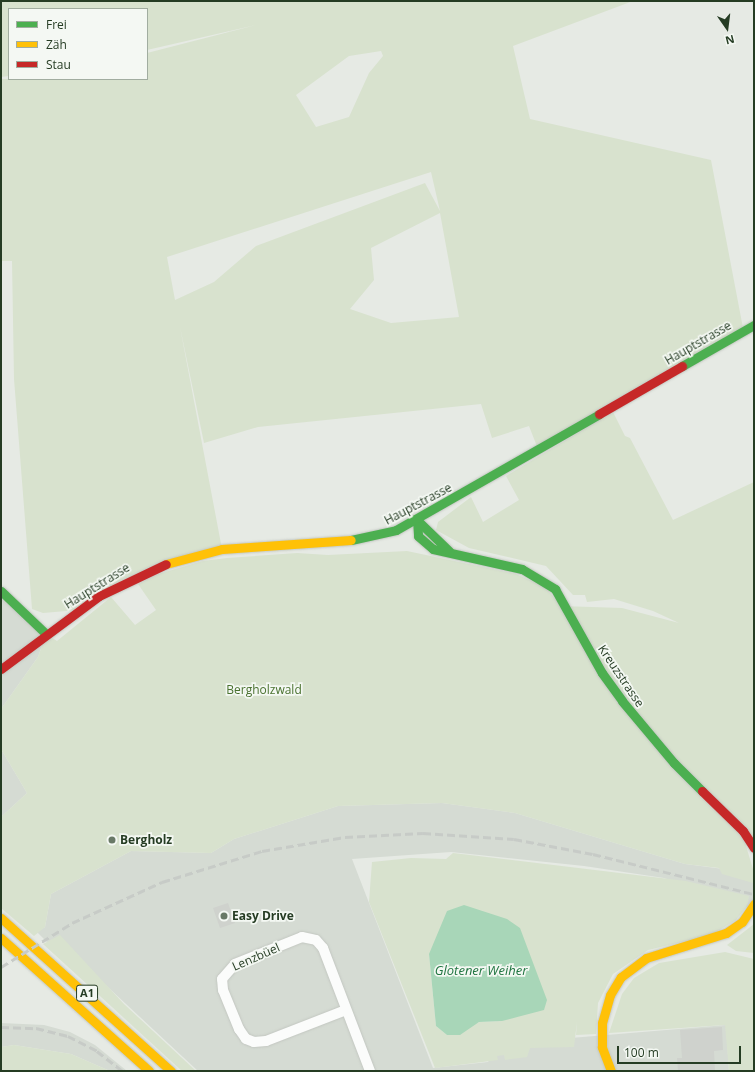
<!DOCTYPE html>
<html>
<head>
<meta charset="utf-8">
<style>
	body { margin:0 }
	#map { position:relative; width:755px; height:1072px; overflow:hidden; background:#e6eae4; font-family:"Open Sans",sans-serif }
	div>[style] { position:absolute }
	.built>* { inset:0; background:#d5dbd3 }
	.green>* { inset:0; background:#d8e2ce }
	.water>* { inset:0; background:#a8d6b8 }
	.building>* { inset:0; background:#cfd2cd }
	.roads { filter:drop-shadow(0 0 1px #c3c7c1) drop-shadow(0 0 1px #c3c7c1) }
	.street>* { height:10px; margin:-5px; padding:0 5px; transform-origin:5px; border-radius:5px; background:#fbfcfb }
	.fast>* { height:9px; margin:-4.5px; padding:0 4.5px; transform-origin:4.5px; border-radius:4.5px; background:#4caf50 }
	.slow>* { height:9px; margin:-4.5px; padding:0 4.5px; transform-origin:4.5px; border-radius:4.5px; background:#ffc107 }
	.jam>* { height:9px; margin:-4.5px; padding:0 4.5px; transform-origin:4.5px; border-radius:4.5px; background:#c62828 }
	.rail>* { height:2.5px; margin-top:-1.25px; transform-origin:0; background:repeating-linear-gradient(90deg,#c7cbc7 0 8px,transparent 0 12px) }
	.dots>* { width:11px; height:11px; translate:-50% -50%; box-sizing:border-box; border:2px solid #f4f8f3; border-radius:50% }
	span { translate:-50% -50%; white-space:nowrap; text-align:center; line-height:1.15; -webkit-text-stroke:3.5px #f4f8f3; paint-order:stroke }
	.shield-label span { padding:1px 3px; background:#f4f8f3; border:1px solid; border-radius:3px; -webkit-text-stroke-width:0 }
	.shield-label { font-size:11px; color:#253c23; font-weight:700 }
	.street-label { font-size:12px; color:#253c23 }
	.park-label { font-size:12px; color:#49712f }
	.poi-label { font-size:12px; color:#253c23; font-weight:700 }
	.left { translate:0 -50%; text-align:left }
	.water-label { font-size:13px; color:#207541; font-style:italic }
	.frame { position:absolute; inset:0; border:2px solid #253c23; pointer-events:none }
	.legend { position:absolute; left:8px; top:8px; width:140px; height:72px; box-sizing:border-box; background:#f4f8f3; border:1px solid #a1ada0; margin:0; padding:5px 7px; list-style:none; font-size:12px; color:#253c23 }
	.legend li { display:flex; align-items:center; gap:8px; height:20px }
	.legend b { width:20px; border:1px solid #a1ada0 }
	.north { position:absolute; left:707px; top:8px; width:40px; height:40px; -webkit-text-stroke:3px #f4f8f3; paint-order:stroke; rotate:166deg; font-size:11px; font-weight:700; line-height:16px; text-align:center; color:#253c23 }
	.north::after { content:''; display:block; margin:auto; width:14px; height:18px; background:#253c23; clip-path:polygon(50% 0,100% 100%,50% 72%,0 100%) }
	.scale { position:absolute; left:617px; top:1046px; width:124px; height:18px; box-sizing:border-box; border:2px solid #253c23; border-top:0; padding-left:5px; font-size:12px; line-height:14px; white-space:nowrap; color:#253c23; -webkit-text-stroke:3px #f4f8f3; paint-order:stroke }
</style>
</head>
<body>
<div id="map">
	<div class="built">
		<i style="clip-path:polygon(1px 591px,46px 634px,38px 657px,1px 709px)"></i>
		<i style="clip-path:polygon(1px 749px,27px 793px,1px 817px)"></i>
		<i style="clip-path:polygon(442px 803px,515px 813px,685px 864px,754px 873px,754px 910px,664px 878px,584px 866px,451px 852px,352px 859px,433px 1068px,488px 1062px,500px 1044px,726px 1025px,729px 1071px,198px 1071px,68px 950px,48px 943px,37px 932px,45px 927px,51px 894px,131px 851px,211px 853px,234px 839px,338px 806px)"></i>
		<i style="clip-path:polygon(1px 1023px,44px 1025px,70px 1032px,95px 1045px,127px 1071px,110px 1071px,71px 1054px,14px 1045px,1px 1047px)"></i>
	</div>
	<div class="green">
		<i style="clip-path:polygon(evenodd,1px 1px,633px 1px,513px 46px,530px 119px,711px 160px,743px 328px,538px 449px,529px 426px,492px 438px,481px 404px,258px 427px,204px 443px,180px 327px,222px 549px,176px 560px,78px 610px,43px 613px,32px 609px,14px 379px,12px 261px,1px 261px,1px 79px,147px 79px,147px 53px,256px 25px,147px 50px,147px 9px,9px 9px,9px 76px,1px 77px,1px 1px,381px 51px,383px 56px,369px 73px,349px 117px,316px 127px,296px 95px,349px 56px,381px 51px,1px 1px,431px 172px,440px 211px,425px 183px,256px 246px,214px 282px,175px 300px,167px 257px,431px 172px,1px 1px,440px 213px,459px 317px,391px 323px,350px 309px,374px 280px,371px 248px,440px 213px)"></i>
		<i style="clip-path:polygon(613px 412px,625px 436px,630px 438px,673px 520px,754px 482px,754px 840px,746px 846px,753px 869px,753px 883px,722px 874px,719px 868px,685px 864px,515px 813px,442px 803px,338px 806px,234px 839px,211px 853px,131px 851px,51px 894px,45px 927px,34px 936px,1px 908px,1px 817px,27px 793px,1px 749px,1px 709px,38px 657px,46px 634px,57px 641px,111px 597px,135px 625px,156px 610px,138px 584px,158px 574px,203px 561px,227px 558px,297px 553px,328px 555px,407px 551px,516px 574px,545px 587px,561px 606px,622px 608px,679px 623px,653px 611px,614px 599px,587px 602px,585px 595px,573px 595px,546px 566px,469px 548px,436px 530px,438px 522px,471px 497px,483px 522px,519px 500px,506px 476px)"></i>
		<i style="clip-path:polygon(evenodd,453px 853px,686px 881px,749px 896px,747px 906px,736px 920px,711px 935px,648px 950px,613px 974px,598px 1003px,596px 1034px,576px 1035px,577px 1022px,574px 1047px,530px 1048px,527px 1057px,505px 1060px,504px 1055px,497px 1056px,498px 1060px,435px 1068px,369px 902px,372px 862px,411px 858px,446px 859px,453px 853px,429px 954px,502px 1021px,479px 1022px,447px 1035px,436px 1026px,429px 954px)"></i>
		<i style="clip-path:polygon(754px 924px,754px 953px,736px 951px,727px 945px)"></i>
		<i style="clip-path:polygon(60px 935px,124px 1004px,196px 1071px,182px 1071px,43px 944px)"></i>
		<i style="clip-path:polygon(725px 952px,754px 959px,754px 1071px,729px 1071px,725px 1025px,609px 1033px,622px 994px,634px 978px,659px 963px)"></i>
		<i style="clip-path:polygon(14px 1045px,71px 1054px,110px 1071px,1px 1071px,1px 1047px)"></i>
	</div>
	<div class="water">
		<i style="clip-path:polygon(464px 905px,507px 919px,520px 928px,547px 1000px,544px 1010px,502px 1021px,479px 1022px,460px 1035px,447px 1035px,436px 1026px,429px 954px,447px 911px)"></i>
	</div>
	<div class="building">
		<i style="clip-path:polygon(228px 903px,235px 923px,220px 928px,213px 908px)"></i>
		<i style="clip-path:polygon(722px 1027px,723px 1050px,714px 1051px,715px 1071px,678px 1071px,677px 1058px,682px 1058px,680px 1030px)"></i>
	</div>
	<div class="roads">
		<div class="street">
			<i style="left:346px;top:1010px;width:86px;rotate:158.8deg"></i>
			<i style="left:266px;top:1041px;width:12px;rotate:175deg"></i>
			<i style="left:254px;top:1042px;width:9px;rotate:-159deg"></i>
			<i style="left:246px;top:1039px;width:12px;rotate:-125deg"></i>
			<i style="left:239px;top:1029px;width:42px;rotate:-112.3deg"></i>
			<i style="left:223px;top:990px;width:11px;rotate:-95deg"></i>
			<i style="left:222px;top:979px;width:20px;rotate:-49deg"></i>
			<i style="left:235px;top:964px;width:72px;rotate:-21.9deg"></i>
			<i style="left:302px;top:937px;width:14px;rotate:12deg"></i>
			<i style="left:316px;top:940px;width:11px;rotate:49deg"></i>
			<i style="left:323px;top:948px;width:132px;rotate:69.1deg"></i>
		</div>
		<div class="fast">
			<i style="left:682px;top:366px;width:83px;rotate:-29.7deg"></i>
			<i style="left:417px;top:520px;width:16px;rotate:86deg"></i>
			<i style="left:418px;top:536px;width:20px;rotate:41deg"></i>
			<i style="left:433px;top:549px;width:91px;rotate:12.7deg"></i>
			<i style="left:522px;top:569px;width:39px;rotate:31deg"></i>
			<i style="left:555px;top:589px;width:96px;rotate:60.8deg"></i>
			<i style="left:602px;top:673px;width:34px;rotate:54deg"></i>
			<i style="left:622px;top:701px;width:81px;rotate:50deg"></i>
			<i style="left:674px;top:763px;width:40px;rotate:45deg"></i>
			<i style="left:417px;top:520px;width:45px;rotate:44.1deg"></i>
			<i style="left:351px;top:540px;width:46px;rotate:-12.5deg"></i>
			<i style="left:396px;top:530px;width:234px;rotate:-29.7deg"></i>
			<i style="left:1px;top:591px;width:62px;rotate:43.7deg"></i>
		</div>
		<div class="slow">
			<i style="left:166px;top:564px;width:58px;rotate:-15deg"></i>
			<i style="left:222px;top:549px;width:129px;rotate:-4deg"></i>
			<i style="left:1px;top:918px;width:229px;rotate:42deg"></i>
			<i style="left:1px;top:938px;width:199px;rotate:41.9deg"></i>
			<i style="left:611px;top:1071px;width:26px;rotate:-111deg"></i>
			<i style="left:602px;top:1047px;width:24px;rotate:-90deg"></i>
			<i style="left:602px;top:1023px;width:29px;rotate:-74deg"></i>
			<i style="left:610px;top:995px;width:21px;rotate:-59deg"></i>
			<i style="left:621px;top:977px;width:31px;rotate:-37deg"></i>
			<i style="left:646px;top:958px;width:84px;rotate:-17.4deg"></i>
			<i style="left:726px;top:933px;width:19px;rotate:-35deg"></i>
			<i style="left:742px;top:922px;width:22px;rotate:-56deg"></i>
		</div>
		<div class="jam">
			<i style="left:599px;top:414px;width:96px;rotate:-30deg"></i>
			<i style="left:1px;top:669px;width:122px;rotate:-36.7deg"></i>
			<i style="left:99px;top:596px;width:74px;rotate:-25.5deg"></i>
			<i style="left:702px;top:791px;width:57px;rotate:44.3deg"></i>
			<i style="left:743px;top:831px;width:20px;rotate:57deg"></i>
		</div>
	</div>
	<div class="rail">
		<i style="left:1px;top:967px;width:84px;rotate:-31.8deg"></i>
		<i style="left:72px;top:923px;width:99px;rotate:-24.5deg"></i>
		<i style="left:162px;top:882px;width:105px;rotate:-17.2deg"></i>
		<i style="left:262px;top:851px;width:84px;rotate:-9.6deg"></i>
		<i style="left:345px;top:837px;width:78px;rotate:-2.9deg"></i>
		<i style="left:423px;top:833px;width:91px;rotate:3.8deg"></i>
		<i style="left:514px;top:839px;width:80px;rotate:10.8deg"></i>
		<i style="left:593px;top:854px;width:166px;rotate:14deg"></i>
		<i style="left:1px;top:1027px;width:35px;rotate:2deg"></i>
		<i style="left:36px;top:1028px;width:33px;rotate:14deg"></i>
		<i style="left:68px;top:1036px;width:33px;rotate:27deg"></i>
		<i style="left:97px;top:1051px;width:33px;rotate:38deg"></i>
	</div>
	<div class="dots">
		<i style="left:112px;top:840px;background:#697967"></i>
		<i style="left:224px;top:916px;background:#697967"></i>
	</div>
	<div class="shield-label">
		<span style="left:87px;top:993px">A1</span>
	</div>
	<div class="street-label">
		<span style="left:698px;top:343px;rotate:-30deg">Hauptstrasse</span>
		<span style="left:418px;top:504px;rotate:-28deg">Hauptstrasse</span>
		<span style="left:97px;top:586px;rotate:-32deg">Hauptstrasse</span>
		<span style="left:621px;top:676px;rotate:56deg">Kreuzstrasse</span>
		<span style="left:256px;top:957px;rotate:-24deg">Lenzbüel</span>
	</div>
	<div class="park-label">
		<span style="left:264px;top:690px">Bergholzwald</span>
	</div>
	<div class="poi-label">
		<span class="left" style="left:120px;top:840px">Bergholz</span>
		<span class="left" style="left:232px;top:916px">Easy Drive</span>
	</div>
	<div class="water-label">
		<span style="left:481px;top:970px">Glotener Weiher</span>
	</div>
	<div class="frame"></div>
	<ul class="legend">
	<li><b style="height:5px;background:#4caf50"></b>Frei</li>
	<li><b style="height:5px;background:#ffc107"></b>Zäh</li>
	<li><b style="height:5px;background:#c62828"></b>Stau</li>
	</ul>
	<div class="north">N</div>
	<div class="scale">100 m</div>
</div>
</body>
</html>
